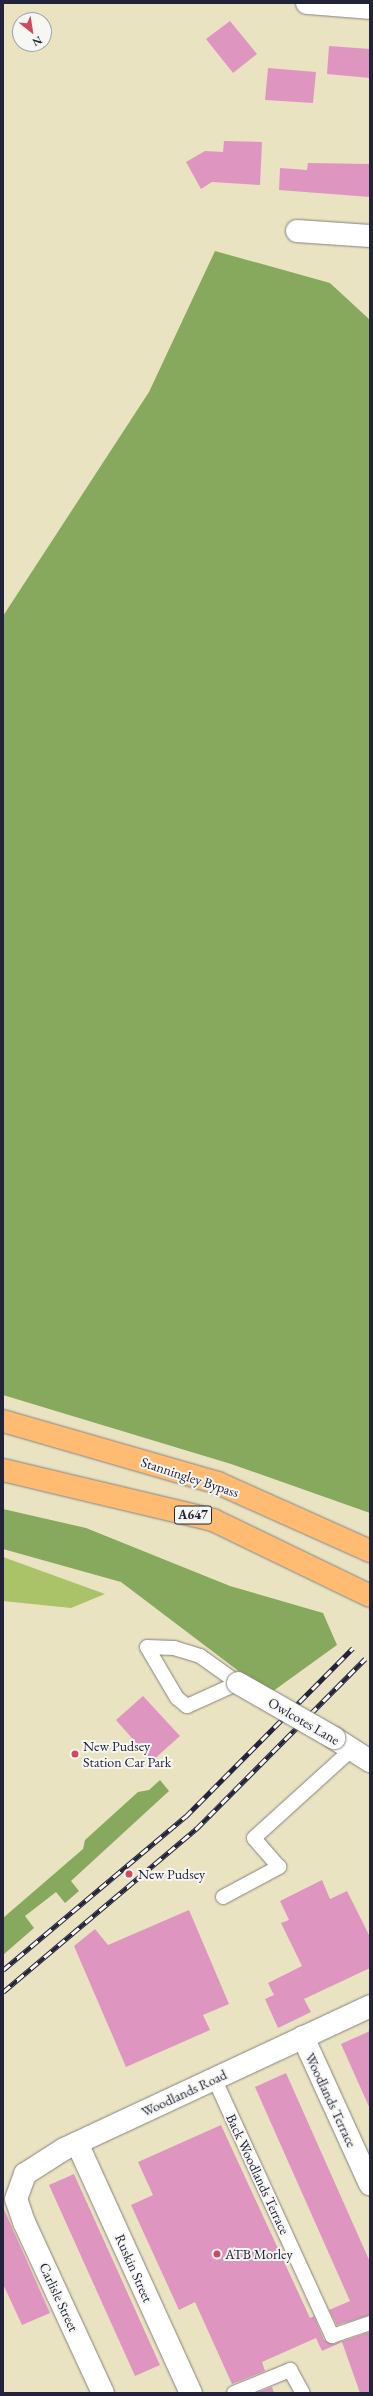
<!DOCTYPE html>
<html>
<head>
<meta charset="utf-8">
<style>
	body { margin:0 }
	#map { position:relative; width:373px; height:2396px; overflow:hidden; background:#e9e3c2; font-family:"EB Garamond",serif }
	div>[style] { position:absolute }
	.green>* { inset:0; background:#aac369 }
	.forest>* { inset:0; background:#87a95d }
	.building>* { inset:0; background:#de96c0 }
	.roads { filter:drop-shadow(0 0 1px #86827e) drop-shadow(0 0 1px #86827e) }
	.service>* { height:14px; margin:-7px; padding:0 7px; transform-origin:7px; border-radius:7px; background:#fff }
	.minor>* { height:22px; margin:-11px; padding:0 11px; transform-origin:11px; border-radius:11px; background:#fff }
	.trunk>* { height:22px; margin:-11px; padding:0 11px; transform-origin:11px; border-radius:11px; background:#ffbb71 }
	.rail>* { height:4.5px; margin-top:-2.25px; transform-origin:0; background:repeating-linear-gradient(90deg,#f6f6f2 0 9px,#22223b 0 18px); box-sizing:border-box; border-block:1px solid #22223b }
	.bridges { filter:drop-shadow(0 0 1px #86827e) drop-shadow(0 0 1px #86827e) }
	.minor-bridge>* { height:22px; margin:-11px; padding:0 11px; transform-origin:11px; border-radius:11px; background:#fff }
	.dots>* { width:11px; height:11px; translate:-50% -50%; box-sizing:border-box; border:2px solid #f6f6f2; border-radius:50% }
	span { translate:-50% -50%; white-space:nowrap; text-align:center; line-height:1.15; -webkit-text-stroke:4px #f6f6f2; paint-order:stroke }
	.shield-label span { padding:1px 3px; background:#f6f6f2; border:1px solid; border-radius:3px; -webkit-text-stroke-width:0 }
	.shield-label { font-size:13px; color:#22223b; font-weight:700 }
	.street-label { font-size:14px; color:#22223b }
	.poi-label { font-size:14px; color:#22223b }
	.left { translate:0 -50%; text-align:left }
	.frame { position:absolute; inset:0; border:4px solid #22223b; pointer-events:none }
	.north { position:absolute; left:12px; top:12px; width:40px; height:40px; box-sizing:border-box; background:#f6f6f2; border:1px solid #a1a1a9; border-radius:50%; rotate:150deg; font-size:11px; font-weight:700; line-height:16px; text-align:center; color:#22223b }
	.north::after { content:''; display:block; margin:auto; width:14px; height:18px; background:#d1495b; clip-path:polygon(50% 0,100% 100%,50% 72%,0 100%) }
</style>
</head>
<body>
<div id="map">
	<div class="green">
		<i style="clip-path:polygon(3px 1557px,105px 1594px,71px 1608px,3px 1601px)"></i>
	</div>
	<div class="forest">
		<i style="clip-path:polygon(215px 251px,330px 283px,370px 320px,370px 1513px,231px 1464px,3px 1395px,3px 616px,149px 392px)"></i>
		<i style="clip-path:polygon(3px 1509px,86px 1528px,230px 1586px,323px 1613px,337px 1645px,269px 1694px,121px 1582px,3px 1549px)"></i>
		<i style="clip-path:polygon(160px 1780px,169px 1791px,71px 1881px,79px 1891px,65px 1903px,56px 1892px,25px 1916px,34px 1928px,3px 1955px,3px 1918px,83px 1849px,85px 1840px,138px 1792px,149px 1790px)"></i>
	</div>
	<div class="building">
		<i style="clip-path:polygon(230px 21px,257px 54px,233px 73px,206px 39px)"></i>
		<i style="clip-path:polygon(329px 46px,370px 49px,370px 78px,327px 74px)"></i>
		<i style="clip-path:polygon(268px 68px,316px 72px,313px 103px,265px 100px)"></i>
		<i style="clip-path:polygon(224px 141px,262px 142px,260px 185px,212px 182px,201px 189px,186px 162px,205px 151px,223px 152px)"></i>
		<i style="clip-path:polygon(308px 163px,370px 164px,370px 197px,279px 190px,280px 168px,307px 170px)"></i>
		<i style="clip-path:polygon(143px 1696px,180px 1736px,152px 1761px,116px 1720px)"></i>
		<i style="clip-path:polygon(322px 1880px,330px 1899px,347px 1891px,370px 1937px,370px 1968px,304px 1999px,311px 2012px,278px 2028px,265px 1999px,274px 1995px,268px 1983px,302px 1966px,281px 1923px,289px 1920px,280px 1901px)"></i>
		<i style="clip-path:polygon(189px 1910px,229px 2004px,203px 2015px,210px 2030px,126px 2067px,74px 1946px,95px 1929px,108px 1945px)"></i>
		<i style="clip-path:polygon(370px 2031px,370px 2109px,341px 2044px)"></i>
		<i style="clip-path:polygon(286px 2073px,370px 2262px,370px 2315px,337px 2325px,329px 2310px,350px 2301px,255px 2087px)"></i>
		<i style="clip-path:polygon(221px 2125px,310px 2318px,314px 2316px,324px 2340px,334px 2344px,370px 2332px,370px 2393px,360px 2393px,342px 2342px,322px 2351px,316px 2338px,262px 2362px,265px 2371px,232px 2384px,195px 2302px,179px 2310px,131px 2205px,153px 2195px,138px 2162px)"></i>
		<i style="clip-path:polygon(74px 2174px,160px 2365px,135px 2376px,49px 2185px)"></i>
		<i style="clip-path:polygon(3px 2207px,50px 2313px,22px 2325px,3px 2284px)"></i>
		<i style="clip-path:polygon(272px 2387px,274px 2393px,256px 2393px)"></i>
	</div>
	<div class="roads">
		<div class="service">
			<i style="left:147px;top:1647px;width:27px;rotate:2deg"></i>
			<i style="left:174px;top:1648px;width:27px;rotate:17deg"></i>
			<i style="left:200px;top:1656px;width:47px;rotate:35.4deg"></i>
			<i style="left:238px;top:1683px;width:56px;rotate:155.7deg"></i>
			<i style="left:187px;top:1706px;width:13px;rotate:-141deg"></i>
			<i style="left:177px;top:1698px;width:59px;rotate:-120.5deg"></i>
			<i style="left:223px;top:1897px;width:64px;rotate:-28.2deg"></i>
			<i style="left:279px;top:1867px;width:38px;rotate:-131deg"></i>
			<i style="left:254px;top:1838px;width:132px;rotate:-42.2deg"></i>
			<i style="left:214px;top:2078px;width:284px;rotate:65.4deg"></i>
			<i style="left:332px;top:2336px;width:40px;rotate:-18.9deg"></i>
			<i style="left:234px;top:2393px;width:61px;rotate:-22.3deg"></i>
			<i style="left:290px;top:2370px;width:26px;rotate:61deg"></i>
		</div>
		<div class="minor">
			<i style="left:307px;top:3px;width:63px;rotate:4.5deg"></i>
			<i style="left:297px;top:231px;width:73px;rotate:3.9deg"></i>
			<i style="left:334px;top:1738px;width:43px;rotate:32.6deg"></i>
			<i style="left:303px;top:2037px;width:162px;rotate:65.5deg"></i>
			<i style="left:77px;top:2143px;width:275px;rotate:65.5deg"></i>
			<i style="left:103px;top:2393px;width:188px;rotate:-114.8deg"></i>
			<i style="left:24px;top:2222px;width:24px;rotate:-109deg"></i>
			<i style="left:16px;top:2199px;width:27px;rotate:-70deg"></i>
			<i style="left:25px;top:2174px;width:46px;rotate:-32.7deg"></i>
			<i style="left:64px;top:2149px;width:338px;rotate:-25deg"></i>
		</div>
		<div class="trunk">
			<i style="left:3px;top:1421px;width:224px;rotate:16.1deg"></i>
			<i style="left:218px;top:1483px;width:167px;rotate:24.1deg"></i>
			<i style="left:3px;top:1470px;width:216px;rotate:13.4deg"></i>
			<i style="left:213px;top:1520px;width:174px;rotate:25.8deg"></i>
		</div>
	</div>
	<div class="rail">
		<i style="left:3px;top:1970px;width:238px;rotate:-40.1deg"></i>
		<i style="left:185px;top:1817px;width:238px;rotate:-45.2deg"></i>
		<i style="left:3px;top:1992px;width:253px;rotate:-40.2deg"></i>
		<i style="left:196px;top:1829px;width:240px;rotate:-45.2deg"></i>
	</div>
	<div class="bridges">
		<div class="minor-bridge">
			<i style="left:238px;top:1683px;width:111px;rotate:29.8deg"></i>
		</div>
	</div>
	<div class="dots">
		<i style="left:75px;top:1754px;background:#d1495b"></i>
		<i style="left:129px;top:1874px;background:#d1495b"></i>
		<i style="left:217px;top:2254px;background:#d1495b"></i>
	</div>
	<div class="shield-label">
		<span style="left:193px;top:1515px">A647</span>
	</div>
	<div class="street-label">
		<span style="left:190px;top:1477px;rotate:18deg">Stanningley Bypass</span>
		<span style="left:304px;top:1721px;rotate:30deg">Owlcotes Lane</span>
		<span style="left:184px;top:2093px;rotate:-25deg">Woodlands Road</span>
		<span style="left:331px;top:2100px;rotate:65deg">Woodlands Terrace</span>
		<span style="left:258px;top:2174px;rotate:65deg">Back Woodlands Terrace</span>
		<span style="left:134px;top:2268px;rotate:66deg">Ruskin Street</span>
		<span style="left:59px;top:2297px;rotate:65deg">Carlisle Street</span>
	</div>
	<div class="poi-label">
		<span class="left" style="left:83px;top:1754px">New Pudsey<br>Station Car Park</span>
		<span class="left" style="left:138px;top:1874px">New Pudsey</span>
		<span class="left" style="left:225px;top:2254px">ATB Morley</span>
	</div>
	<div class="frame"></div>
	<div class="north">N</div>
</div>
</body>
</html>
